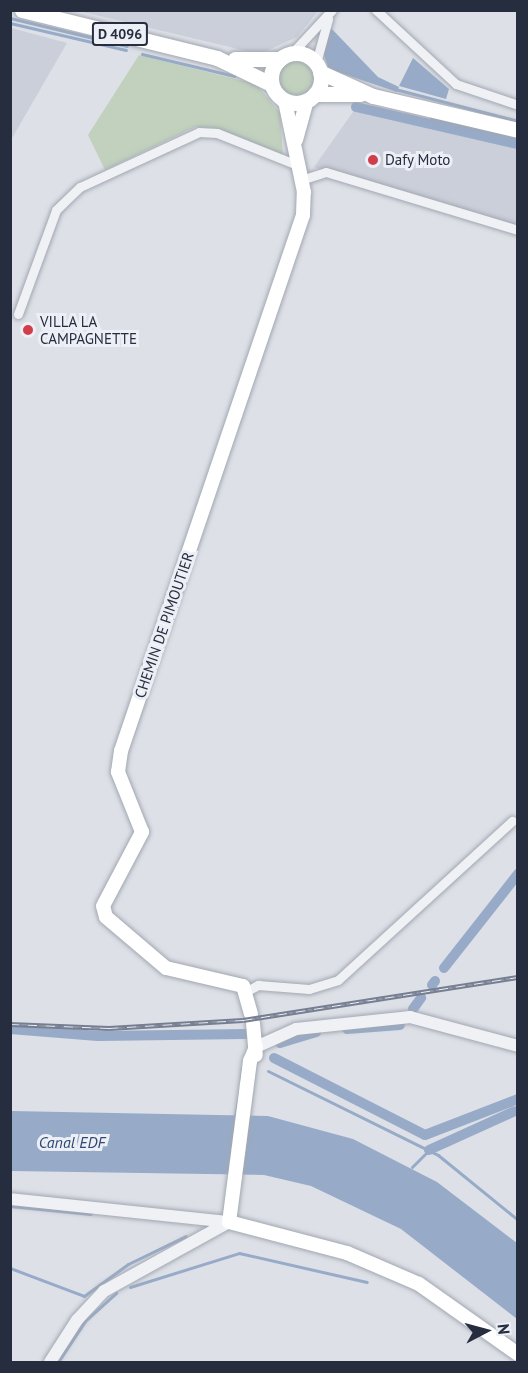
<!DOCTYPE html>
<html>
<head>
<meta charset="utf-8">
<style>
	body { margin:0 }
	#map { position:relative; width:528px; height:1373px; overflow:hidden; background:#dde0e7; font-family:"PT Sans",sans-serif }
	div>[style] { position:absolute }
	.built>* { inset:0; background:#cbcfd9 }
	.green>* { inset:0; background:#c1d1be }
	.round { border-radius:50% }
	.water>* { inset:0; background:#97abc8 }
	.stream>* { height:3px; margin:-1.5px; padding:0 1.5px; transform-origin:1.5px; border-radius:1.5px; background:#97abc8 }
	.canal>* { height:10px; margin:-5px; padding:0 5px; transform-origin:5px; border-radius:5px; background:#97abc8 }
	.roads { filter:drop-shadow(0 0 2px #a2a7b1) drop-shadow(0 0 2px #a2a7b1) }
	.minor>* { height:9px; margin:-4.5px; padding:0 4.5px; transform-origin:4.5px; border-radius:4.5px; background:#eff1f5 }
	.tertiary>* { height:12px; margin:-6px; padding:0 6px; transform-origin:6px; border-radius:6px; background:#eff1f5 }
	.secondary>* { height:14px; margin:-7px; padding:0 7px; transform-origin:7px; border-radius:7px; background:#fff }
	.primary>* { height:15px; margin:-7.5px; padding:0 7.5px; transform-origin:7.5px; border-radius:7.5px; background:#fff }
	.primary>.ring { margin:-7.5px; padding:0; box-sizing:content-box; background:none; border:15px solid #fff; border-radius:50% }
	.rail>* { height:5px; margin-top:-2.5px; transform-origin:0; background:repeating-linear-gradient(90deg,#eceff5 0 9px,#767e91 0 18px); box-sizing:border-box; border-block:2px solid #767e91 }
	.dots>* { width:16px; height:16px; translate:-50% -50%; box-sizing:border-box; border:3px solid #eceff5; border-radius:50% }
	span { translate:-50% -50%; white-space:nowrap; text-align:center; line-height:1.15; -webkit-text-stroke:6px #eceff5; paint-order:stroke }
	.shield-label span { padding:2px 4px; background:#eceff5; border:2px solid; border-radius:4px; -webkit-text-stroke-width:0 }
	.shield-label { font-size:14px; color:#262d3e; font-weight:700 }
	.poi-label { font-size:15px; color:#262d3e }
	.left { translate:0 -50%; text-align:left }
	.street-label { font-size:15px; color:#262d3e }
	.water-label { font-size:16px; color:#304972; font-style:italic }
	.frame { position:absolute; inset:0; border:12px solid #262d3e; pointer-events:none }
	.north { position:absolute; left:456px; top:1301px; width:60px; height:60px; -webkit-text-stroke:4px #eceff5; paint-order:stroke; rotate:84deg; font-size:16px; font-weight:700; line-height:24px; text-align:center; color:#262d3e }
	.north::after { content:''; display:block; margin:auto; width:21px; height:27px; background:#262d3e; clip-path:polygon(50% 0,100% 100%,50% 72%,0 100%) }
</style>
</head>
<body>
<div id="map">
	<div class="built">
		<i style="clip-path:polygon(79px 11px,318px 11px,297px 37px,259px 54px)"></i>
		<i style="clip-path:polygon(11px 28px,67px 43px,11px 140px,10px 28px)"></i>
		<i style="clip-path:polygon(355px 109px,517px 147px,517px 226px,314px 167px)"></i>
	</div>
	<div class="green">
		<i style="clip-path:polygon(139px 55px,256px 84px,280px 113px,283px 156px,216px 128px,195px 127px,105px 170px,88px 135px)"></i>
		<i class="round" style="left:278px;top:59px;width:36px;height:36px"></i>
	</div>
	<div class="water">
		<i style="clip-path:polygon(330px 27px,378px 77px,399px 87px,397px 92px,329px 69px,322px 50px)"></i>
		<i style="clip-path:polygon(413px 58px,449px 89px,446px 99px,399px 86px)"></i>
		<i style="clip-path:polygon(11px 1111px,268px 1116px,353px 1139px,437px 1182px,517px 1243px,517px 1319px,401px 1229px,311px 1186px,264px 1175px,11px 1171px)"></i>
	</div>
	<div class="stream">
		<i style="left:10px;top:18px;width:120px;rotate:13.5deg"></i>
		<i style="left:10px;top:23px;width:119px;rotate:13.1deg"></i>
		<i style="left:142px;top:54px;width:95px;rotate:13.4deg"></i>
		<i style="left:395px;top:89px;width:127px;rotate:14.6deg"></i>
		<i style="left:429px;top:123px;width:5px;rotate:-68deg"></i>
		<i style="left:431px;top:118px;width:89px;rotate:13.6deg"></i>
		<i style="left:268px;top:1071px;width:190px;rotate:26.3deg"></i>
		<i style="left:438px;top:1155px;width:103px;rotate:39.1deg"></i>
		<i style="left:241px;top:1079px;width:10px;rotate:-84deg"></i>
		<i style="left:235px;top:1118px;width:29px;rotate:-80deg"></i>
		<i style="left:412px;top:1167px;width:24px;rotate:-45deg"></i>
		<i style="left:10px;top:1206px;width:81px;rotate:5.6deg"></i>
		<i style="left:10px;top:1268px;width:79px;rotate:20.7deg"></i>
		<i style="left:84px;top:1296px;width:54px;rotate:-36deg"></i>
		<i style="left:128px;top:1264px;width:64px;rotate:-25.8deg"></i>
		<i style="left:130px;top:1287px;width:114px;rotate:-17.3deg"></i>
		<i style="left:239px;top:1253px;width:131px;rotate:12.8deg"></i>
		<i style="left:58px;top:1362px;width:49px;rotate:-56.6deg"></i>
		<i style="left:85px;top:1321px;width:42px;rotate:-42.1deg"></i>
	</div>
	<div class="canal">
		<i style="left:356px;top:107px;width:166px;rotate:12.9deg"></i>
		<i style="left:444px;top:968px;width:120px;rotate:-51.8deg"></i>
		<i style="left:432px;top:985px;width:5px;rotate:-53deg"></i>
		<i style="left:413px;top:1009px;width:14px;rotate:-54deg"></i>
		<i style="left:10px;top:1029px;width:88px;rotate:4.5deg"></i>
		<i style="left:98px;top:1036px;width:148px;rotate:-0.8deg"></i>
		<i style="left:347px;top:1029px;width:53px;rotate:-4.3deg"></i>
		<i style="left:280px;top:1043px;width:38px;rotate:-17deg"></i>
		<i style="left:274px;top:1058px;width:169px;rotate:27deg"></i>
		<i style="left:425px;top:1135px;width:100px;rotate:-21.2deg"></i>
		<i style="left:429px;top:1150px;width:94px;rotate:-24.4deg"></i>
	</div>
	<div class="roads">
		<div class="minor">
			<i style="left:376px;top:10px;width:109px;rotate:42.8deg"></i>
			<i style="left:456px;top:84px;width:65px;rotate:18.7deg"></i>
			<i style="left:292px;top:53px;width:59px;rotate:-47.1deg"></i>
			<i style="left:316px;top:63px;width:46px;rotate:-74.7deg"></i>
			<i style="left:301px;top:180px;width:26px;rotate:-18deg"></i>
			<i style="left:326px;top:172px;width:201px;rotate:16.8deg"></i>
			<i style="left:18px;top:314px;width:111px;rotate:-69.9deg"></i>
			<i style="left:56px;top:210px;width:33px;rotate:-44deg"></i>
			<i style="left:80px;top:187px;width:131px;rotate:-24.8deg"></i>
			<i style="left:199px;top:132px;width:18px;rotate:3deg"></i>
			<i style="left:217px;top:133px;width:86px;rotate:21.8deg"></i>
			<i style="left:247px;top:991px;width:13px;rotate:-29deg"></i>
			<i style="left:258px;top:985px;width:51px;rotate:4.5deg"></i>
			<i style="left:309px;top:989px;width:30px;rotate:-17deg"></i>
			<i style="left:338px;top:980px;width:236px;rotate:-42.4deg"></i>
		</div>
		<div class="tertiary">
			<i style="left:256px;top:1047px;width:44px;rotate:-24.2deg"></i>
			<i style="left:296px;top:1029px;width:115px;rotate:-6deg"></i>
			<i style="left:410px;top:1017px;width:112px;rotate:15deg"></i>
			<i style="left:10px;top:1199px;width:220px;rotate:6deg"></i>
			<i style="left:50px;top:1362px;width:50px;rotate:-57.3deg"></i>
			<i style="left:77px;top:1320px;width:40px;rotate:-47deg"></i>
			<i style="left:104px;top:1291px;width:143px;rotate:-28.9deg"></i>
		</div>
		<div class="secondary">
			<i style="left:296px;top:140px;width:41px;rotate:-74.6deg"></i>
			<i style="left:251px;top:1014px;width:29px;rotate:-106deg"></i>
			<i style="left:243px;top:986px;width:79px;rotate:-166.8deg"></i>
			<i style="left:166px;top:968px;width:79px;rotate:-139.6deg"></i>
			<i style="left:106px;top:917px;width:11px;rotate:-105deg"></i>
			<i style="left:103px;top:906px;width:84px;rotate:-62.2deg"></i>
			<i style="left:142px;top:832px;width:65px;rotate:-111.8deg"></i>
			<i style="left:118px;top:772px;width:21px;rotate:-82deg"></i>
			<i style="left:121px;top:751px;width:566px;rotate:-71.24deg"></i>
			<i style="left:303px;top:215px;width:23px;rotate:-88deg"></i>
			<i style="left:304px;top:192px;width:93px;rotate:-101.8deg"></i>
			<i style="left:253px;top:1023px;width:32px;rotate:85deg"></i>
			<i style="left:256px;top:1047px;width:15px;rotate:113deg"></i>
			<i style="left:250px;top:1061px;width:162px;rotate:97.4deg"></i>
			<i style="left:229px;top:1222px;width:122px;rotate:14.7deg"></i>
			<i style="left:347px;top:1253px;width:78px;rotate:23.3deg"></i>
			<i style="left:419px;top:1284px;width:121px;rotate:35.3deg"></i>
		</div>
		<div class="primary">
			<i style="left:22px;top:10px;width:201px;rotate:13.8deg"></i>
			<i style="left:217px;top:58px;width:60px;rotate:25.7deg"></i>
			<i class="ring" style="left:271px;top:53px;width:35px;height:35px"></i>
			<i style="left:235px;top:59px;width:45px"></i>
			<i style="left:320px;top:72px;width:58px;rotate:24.4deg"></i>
			<i style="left:373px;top:96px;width:149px;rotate:13.2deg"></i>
			<i style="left:315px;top:94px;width:45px"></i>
		</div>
	</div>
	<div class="rail">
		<i style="left:10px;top:1024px;width:99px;rotate:2.3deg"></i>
		<i style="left:109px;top:1028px;width:134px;rotate:-3.4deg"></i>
		<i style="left:243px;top:1020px;width:278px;rotate:-8.9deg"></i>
	</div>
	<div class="dots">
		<i style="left:373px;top:160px;background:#d03e49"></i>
		<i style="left:28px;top:330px;background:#d03e49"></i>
	</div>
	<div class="shield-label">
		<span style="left:120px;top:34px">D 4096</span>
	</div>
	<div class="poi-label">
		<span class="left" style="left:385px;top:160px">Dafy Moto</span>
		<span class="left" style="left:40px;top:330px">VILLA LA<br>CAMPAGNETTE</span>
	</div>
	<div class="street-label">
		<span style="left:164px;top:625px;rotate:-71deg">CHEMIN DE PIMOUTIER</span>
	</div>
	<div class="water-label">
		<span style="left:72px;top:1142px">Canal EDF</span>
	</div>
	<div class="frame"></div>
	<div class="north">N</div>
</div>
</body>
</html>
